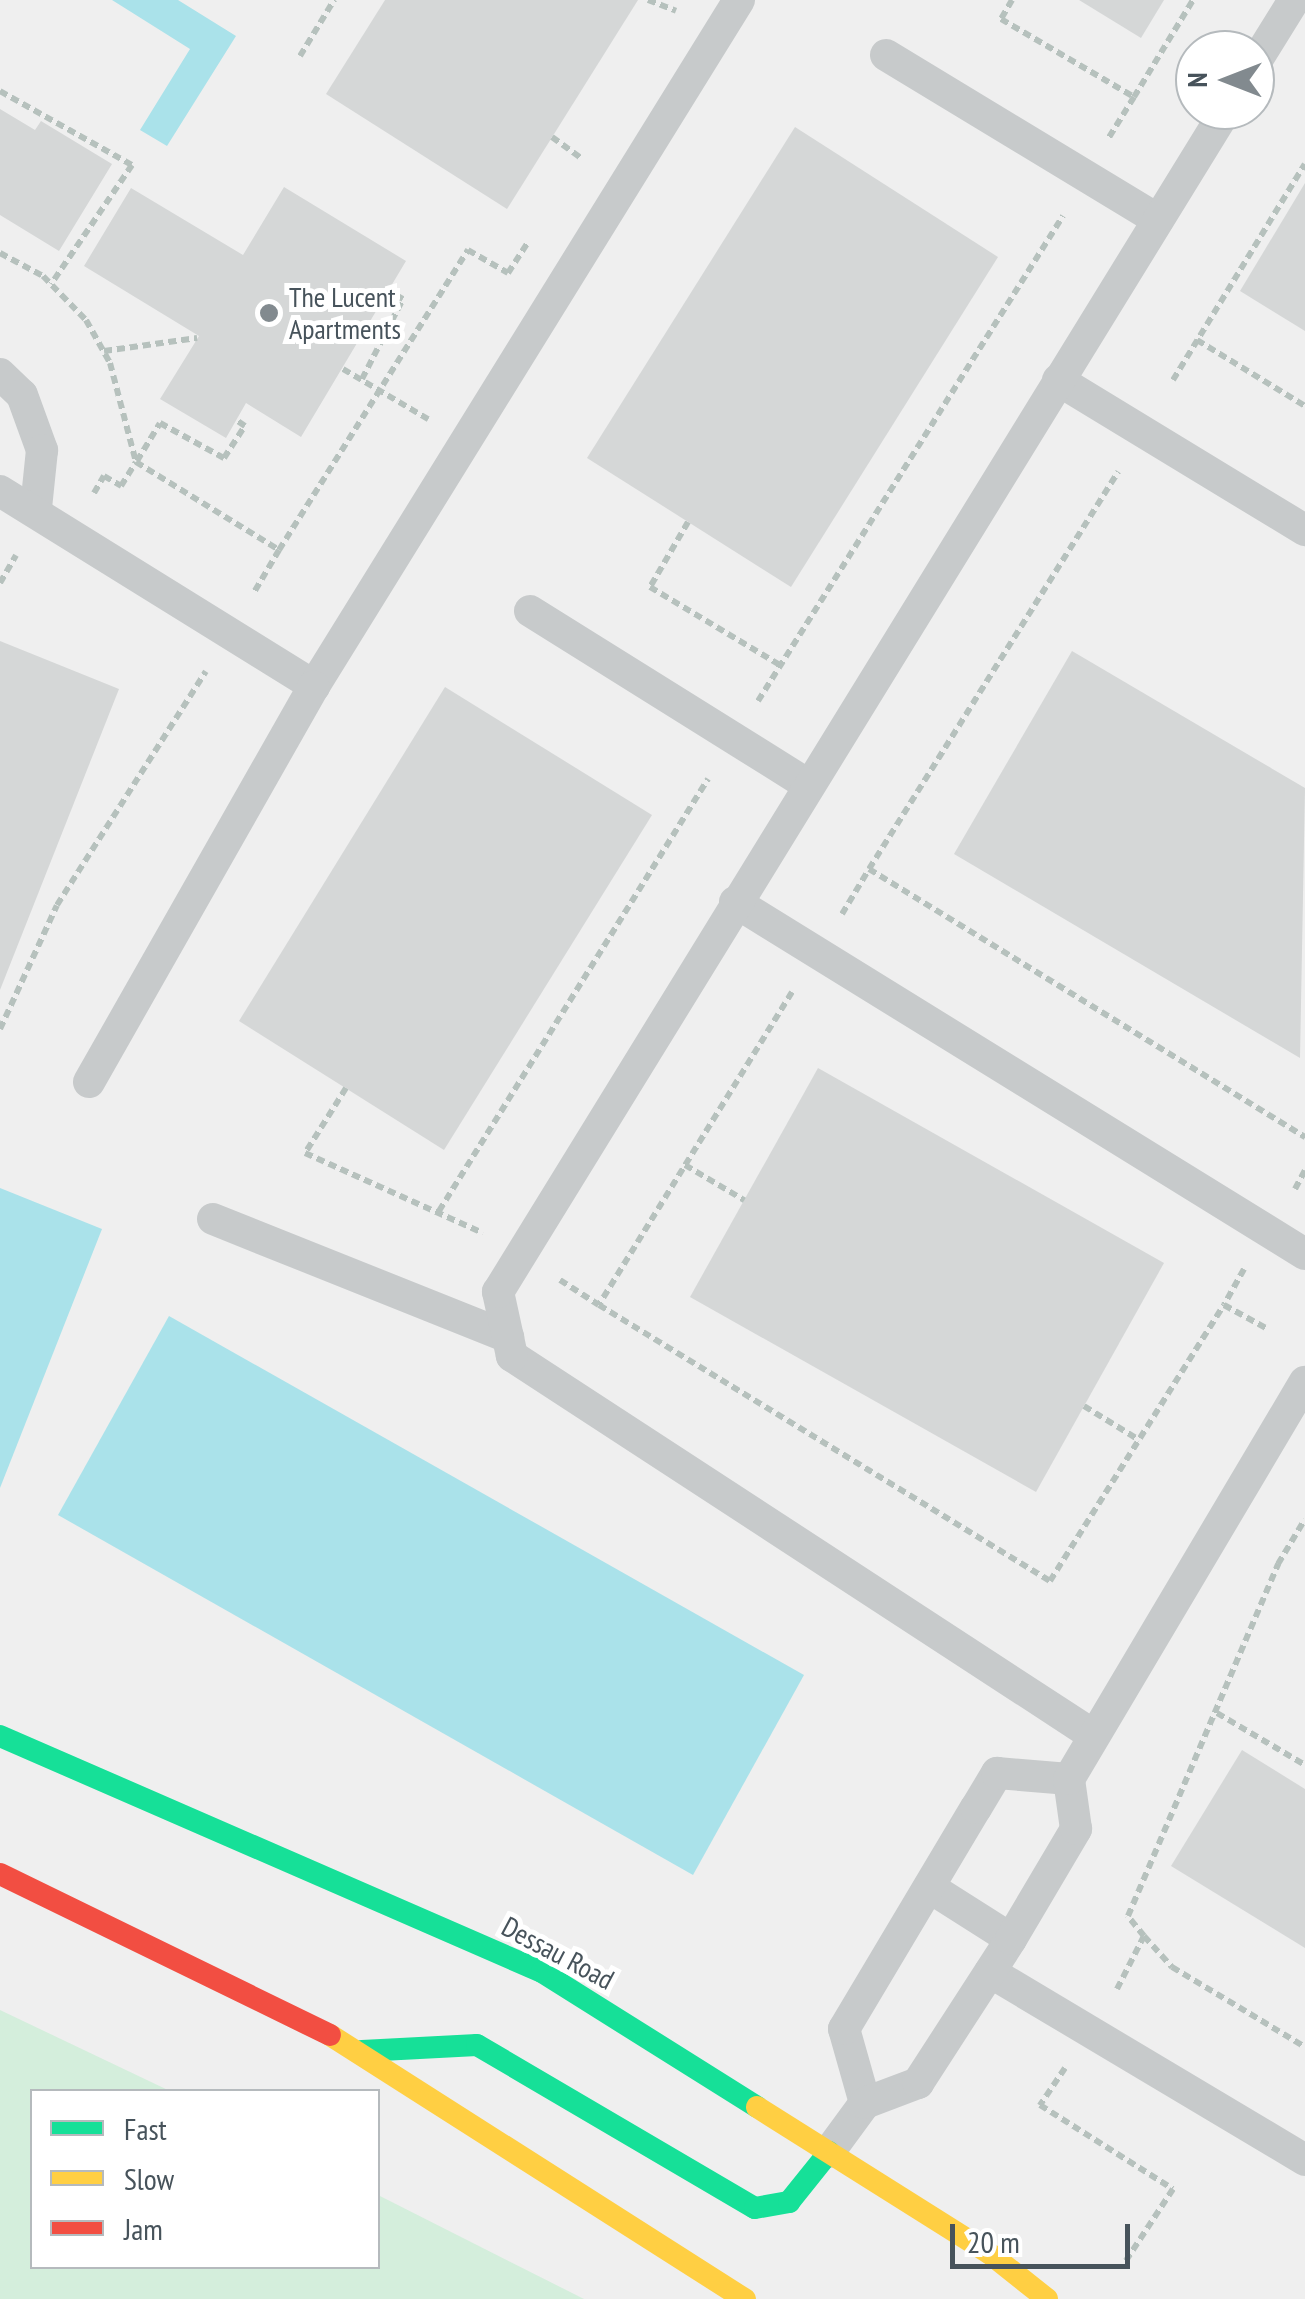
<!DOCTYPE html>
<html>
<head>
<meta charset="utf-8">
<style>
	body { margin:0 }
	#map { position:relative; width:1305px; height:2299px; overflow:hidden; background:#efefef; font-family:"PT Sans Narrow",sans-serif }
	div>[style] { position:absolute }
	.green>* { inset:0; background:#d4eedc }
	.water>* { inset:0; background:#aae2ea }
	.building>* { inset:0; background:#d5d7d7 }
	.path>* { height:6px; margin-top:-3px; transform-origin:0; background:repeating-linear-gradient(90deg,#b6c1bd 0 8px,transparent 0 13px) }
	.lane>* { height:32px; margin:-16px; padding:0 16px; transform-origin:16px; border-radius:16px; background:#c7cacb }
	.fast>* { height:22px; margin:-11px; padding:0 11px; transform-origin:11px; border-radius:11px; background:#16e098 }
	.slow>* { height:22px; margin:-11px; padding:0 11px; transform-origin:11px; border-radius:11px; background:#ffcf43 }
	.jam>* { height:22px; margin:-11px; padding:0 11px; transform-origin:11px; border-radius:11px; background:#f24e42 }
	.dots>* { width:28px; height:28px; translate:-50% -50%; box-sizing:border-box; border:5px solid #fff; border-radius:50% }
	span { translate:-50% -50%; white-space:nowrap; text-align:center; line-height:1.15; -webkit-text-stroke:10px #fff; paint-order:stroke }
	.poi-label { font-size:28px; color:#47535b }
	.left { translate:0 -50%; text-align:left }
	.street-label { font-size:28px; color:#47535b }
	.legend { position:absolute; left:30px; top:2089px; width:350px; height:180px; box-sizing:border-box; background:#fff; border:2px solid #b5babd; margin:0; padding:12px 18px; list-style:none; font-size:30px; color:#47535b }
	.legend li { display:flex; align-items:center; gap:20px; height:50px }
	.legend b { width:50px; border:2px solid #b5babd }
	.north { position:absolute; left:1175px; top:30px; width:100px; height:100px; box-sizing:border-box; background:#fff; border:2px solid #b5babd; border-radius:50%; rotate:270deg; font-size:28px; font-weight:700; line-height:40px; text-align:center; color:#47535b }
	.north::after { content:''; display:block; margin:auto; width:35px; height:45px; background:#828a8f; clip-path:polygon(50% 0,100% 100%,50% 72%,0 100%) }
	.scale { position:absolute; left:950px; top:2224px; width:180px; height:45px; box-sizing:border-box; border:5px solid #47535b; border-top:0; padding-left:12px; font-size:30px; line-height:35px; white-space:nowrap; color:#47535b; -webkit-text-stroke:8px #fff; paint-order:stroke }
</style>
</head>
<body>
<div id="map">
	<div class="green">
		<i style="clip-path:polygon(0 2010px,170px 2091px,32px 2092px,32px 2266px,378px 2266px,378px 2195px,584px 2299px,0 2299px)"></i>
	</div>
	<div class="water">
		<i style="clip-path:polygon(112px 0,178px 0,236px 36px,167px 146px,140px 130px,190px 49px)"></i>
		<i style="clip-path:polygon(0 1188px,102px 1229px,0 1488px)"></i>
		<i style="clip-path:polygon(169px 1316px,804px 1675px,693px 1875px,58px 1515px)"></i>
	</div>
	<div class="building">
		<i style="clip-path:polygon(385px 0,638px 0,507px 209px,326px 94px)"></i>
		<i style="clip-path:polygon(1079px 0,1164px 0,1141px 38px)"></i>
		<i style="clip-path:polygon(0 109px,35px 130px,41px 121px,112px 164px,59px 251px,0 215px)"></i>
		<i style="clip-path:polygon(795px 127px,998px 257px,791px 587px,587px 458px)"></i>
		<i style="clip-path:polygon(1305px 183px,1305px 331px,1240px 291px)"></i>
		<i style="clip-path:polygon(284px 187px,406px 261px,301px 437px,246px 403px,226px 438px,160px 399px,199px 336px,84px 266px,131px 188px,243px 255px)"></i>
		<i style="clip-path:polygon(0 641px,119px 689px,0 990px)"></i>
		<i style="clip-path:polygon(1072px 651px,1305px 788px,1300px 1058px,954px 854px)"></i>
		<i style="clip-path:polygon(445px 687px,652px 815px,444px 1150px,239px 1021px)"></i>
		<i style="clip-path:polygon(818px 1068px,1164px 1263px,1036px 1492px,690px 1297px)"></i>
		<i style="clip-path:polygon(1242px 1750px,1305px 1789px,1305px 1948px,1171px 1866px)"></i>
	</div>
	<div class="path">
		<i style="left:648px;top:0;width:30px;rotate:21deg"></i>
		<i style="left:1012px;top:0;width:22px;rotate:120deg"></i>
		<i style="left:1001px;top:19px;width:154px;rotate:30.4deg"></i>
		<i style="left:1134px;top:97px;width:49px;rotate:121.8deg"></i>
		<i style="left:300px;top:56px;width:66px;rotate:-58.7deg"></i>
		<i style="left:0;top:91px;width:151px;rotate:29.3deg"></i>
		<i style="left:132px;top:165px;width:144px;rotate:124.2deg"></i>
		<i style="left:1134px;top:97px;width:114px;rotate:-58.7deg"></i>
		<i style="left:552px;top:137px;width:36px;rotate:36deg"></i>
		<i style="left:0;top:253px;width:49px;rotate:28.1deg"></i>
		<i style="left:43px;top:276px;width:62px;rotate:45.7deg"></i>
		<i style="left:86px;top:320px;width:49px;rotate:60.8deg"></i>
		<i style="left:110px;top:363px;width:102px;rotate:75.3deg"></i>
		<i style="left:1197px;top:340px;width:127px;rotate:31.4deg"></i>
		<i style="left:104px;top:351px;width:94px;rotate:-8deg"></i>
		<i style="left:343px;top:369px;width:99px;rotate:30.5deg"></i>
		<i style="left:362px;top:379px;width:90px;rotate:-62.9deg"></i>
		<i style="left:403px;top:299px;width:16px;rotate:-150deg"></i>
		<i style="left:1173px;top:380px;width:253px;rotate:-58.6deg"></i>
		<i style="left:137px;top:461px;width:44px;rotate:-58.8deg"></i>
		<i style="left:160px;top:423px;width:73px;rotate:28.7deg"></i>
		<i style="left:224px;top:458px;width:38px;rotate:-57deg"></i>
		<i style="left:245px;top:426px;width:11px;rotate:-146deg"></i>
		<i style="left:94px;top:493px;width:20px;rotate:-60deg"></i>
		<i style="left:104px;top:476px;width:20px;rotate:30deg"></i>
		<i style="left:121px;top:486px;width:28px;rotate:-58deg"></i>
		<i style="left:136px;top:462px;width:168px;rotate:31.6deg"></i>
		<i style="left:279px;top:550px;width:51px;rotate:120.6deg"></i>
		<i style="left:688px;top:522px;width:75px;rotate:120.3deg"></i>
		<i style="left:650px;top:587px;width:152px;rotate:31deg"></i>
		<i style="left:279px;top:550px;width:355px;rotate:-57.8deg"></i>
		<i style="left:468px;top:250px;width:46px;rotate:29.9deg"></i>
		<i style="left:508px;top:273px;width:38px;rotate:-57deg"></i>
		<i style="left:0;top:583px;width:32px;rotate:-60deg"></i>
		<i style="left:758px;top:701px;width:573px;rotate:-57.84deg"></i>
		<i style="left:869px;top:869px;width:469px;rotate:-57.9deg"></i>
		<i style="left:842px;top:914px;width:52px;rotate:-59deg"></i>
		<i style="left:869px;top:869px;width:512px;rotate:31.58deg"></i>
		<i style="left:792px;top:992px;width:368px;rotate:121.7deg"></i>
		<i style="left:599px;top:1305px;width:529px;rotate:31.47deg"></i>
		<i style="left:1050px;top:1581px;width:326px;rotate:-57.8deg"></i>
		<i style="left:0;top:1029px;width:136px;rotate:-65.3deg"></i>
		<i style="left:57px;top:905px;width:277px;rotate:-57.5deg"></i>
		<i style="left:346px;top:1088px;width:77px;rotate:122.2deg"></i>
		<i style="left:305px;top:1153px;width:195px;rotate:24.2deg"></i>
		<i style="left:685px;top:1165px;width:69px;rotate:30.7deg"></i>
		<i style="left:1295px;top:1189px;width:21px;rotate:-62deg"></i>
		<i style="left:439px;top:1211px;width:509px;rotate:-58.09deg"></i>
		<i style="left:1244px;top:1269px;width:41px;rotate:119.1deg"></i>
		<i style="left:1224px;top:1305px;width:48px;rotate:28.7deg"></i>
		<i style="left:560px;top:1280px;width:46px;rotate:32.7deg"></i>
		<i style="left:1084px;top:1406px;width:65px;rotate:31.7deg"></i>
		<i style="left:1217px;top:1713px;width:102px;rotate:30.6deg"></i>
		<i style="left:1144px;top:1936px;width:42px;rotate:47.9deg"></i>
		<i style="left:1172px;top:1967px;width:155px;rotate:31deg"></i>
		<i style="left:1117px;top:1989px;width:59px;rotate:-63deg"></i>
		<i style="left:1144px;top:1936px;width:26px;rotate:-129deg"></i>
		<i style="left:1128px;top:1916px;width:383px;rotate:-66.9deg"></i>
		<i style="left:1278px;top:1564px;width:52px;rotate:-59deg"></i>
		<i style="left:1065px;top:2068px;width:45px;rotate:124deg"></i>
		<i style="left:1040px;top:2105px;width:157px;rotate:32.3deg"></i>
		<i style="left:1173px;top:2189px;width:87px;rotate:123.3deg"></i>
	</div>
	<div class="lane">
		<i style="left:886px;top:55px;width:318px;rotate:31.2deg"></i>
		<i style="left:1255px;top:63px;width:74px;rotate:-58.2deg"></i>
		<i style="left:0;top:374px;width:30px;rotate:44deg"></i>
		<i style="left:22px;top:395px;width:59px;rotate:70deg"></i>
		<i style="left:42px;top:450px;width:58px;rotate:95.9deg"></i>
		<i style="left:1058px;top:380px;width:289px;rotate:31.3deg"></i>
		<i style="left:0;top:491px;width:370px;rotate:31.8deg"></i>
		<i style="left:314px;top:686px;width:807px;rotate:-58.22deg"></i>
		<i style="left:530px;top:611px;width:328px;rotate:32deg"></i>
		<i style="left:735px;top:902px;width:670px;rotate:31.7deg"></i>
		<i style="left:89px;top:1082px;width:455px;rotate:-60.4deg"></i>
		<i style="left:213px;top:1219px;width:318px;rotate:21.8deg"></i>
		<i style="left:1093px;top:1735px;width:694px;rotate:-146.88deg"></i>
		<i style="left:512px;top:1356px;width:66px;rotate:-102.3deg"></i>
		<i style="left:498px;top:1292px;width:1388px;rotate:-58.37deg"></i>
		<i style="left:929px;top:1887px;width:97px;rotate:32.4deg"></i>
		<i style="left:990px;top:1972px;width:367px;rotate:30.8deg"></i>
		<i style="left:865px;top:2103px;width:77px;rotate:-105.8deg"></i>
		<i style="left:844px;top:2029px;width:257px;rotate:-59.2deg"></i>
		<i style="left:976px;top:1808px;width:41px;rotate:-59deg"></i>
		<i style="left:997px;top:1773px;width:72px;rotate:4.8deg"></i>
		<i style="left:829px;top:2152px;width:61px;rotate:-53.7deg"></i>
		<i style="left:865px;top:2103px;width:57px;rotate:-20.7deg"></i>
		<i style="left:918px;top:2083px;width:171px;rotate:-57.1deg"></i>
		<i style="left:1011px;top:1939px;width:128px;rotate:-59.4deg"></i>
		<i style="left:1076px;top:1829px;width:50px;rotate:-98deg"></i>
		<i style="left:1069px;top:1779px;width:462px;rotate:-59.3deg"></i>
	</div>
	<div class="fast">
		<i style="left:0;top:1736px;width:591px;rotate:23.53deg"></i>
		<i style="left:542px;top:1972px;width:254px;rotate:32.1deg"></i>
		<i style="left:362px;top:2051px;width:115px;rotate:-3deg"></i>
		<i style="left:477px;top:2045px;width:322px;rotate:30.4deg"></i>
		<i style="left:755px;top:2208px;width:35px;rotate:-10deg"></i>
		<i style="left:789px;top:2202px;width:64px;rotate:-51.3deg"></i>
	</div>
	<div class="slow">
		<i style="left:330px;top:2035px;width:492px;rotate:32.5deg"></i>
		<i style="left:757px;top:2107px;width:274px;rotate:32.2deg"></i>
		<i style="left:989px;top:2253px;width:74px;rotate:38.4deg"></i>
	</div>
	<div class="jam">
		<i style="left:0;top:1874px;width:367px;rotate:26deg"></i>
	</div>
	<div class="dots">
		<i style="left:269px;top:313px;background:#828a8f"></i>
	</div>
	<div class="poi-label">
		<span class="left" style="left:289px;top:313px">The Lucent<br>Apartments</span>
	</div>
	<div class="street-label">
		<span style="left:558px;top:1953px;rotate:28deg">Dessau Road</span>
	</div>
	<ul class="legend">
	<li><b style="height:12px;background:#16e098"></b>Fast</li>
	<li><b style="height:12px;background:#ffcf43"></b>Slow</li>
	<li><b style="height:12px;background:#f24e42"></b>Jam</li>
	</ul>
	<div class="north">N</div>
	<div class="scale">20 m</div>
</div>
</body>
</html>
